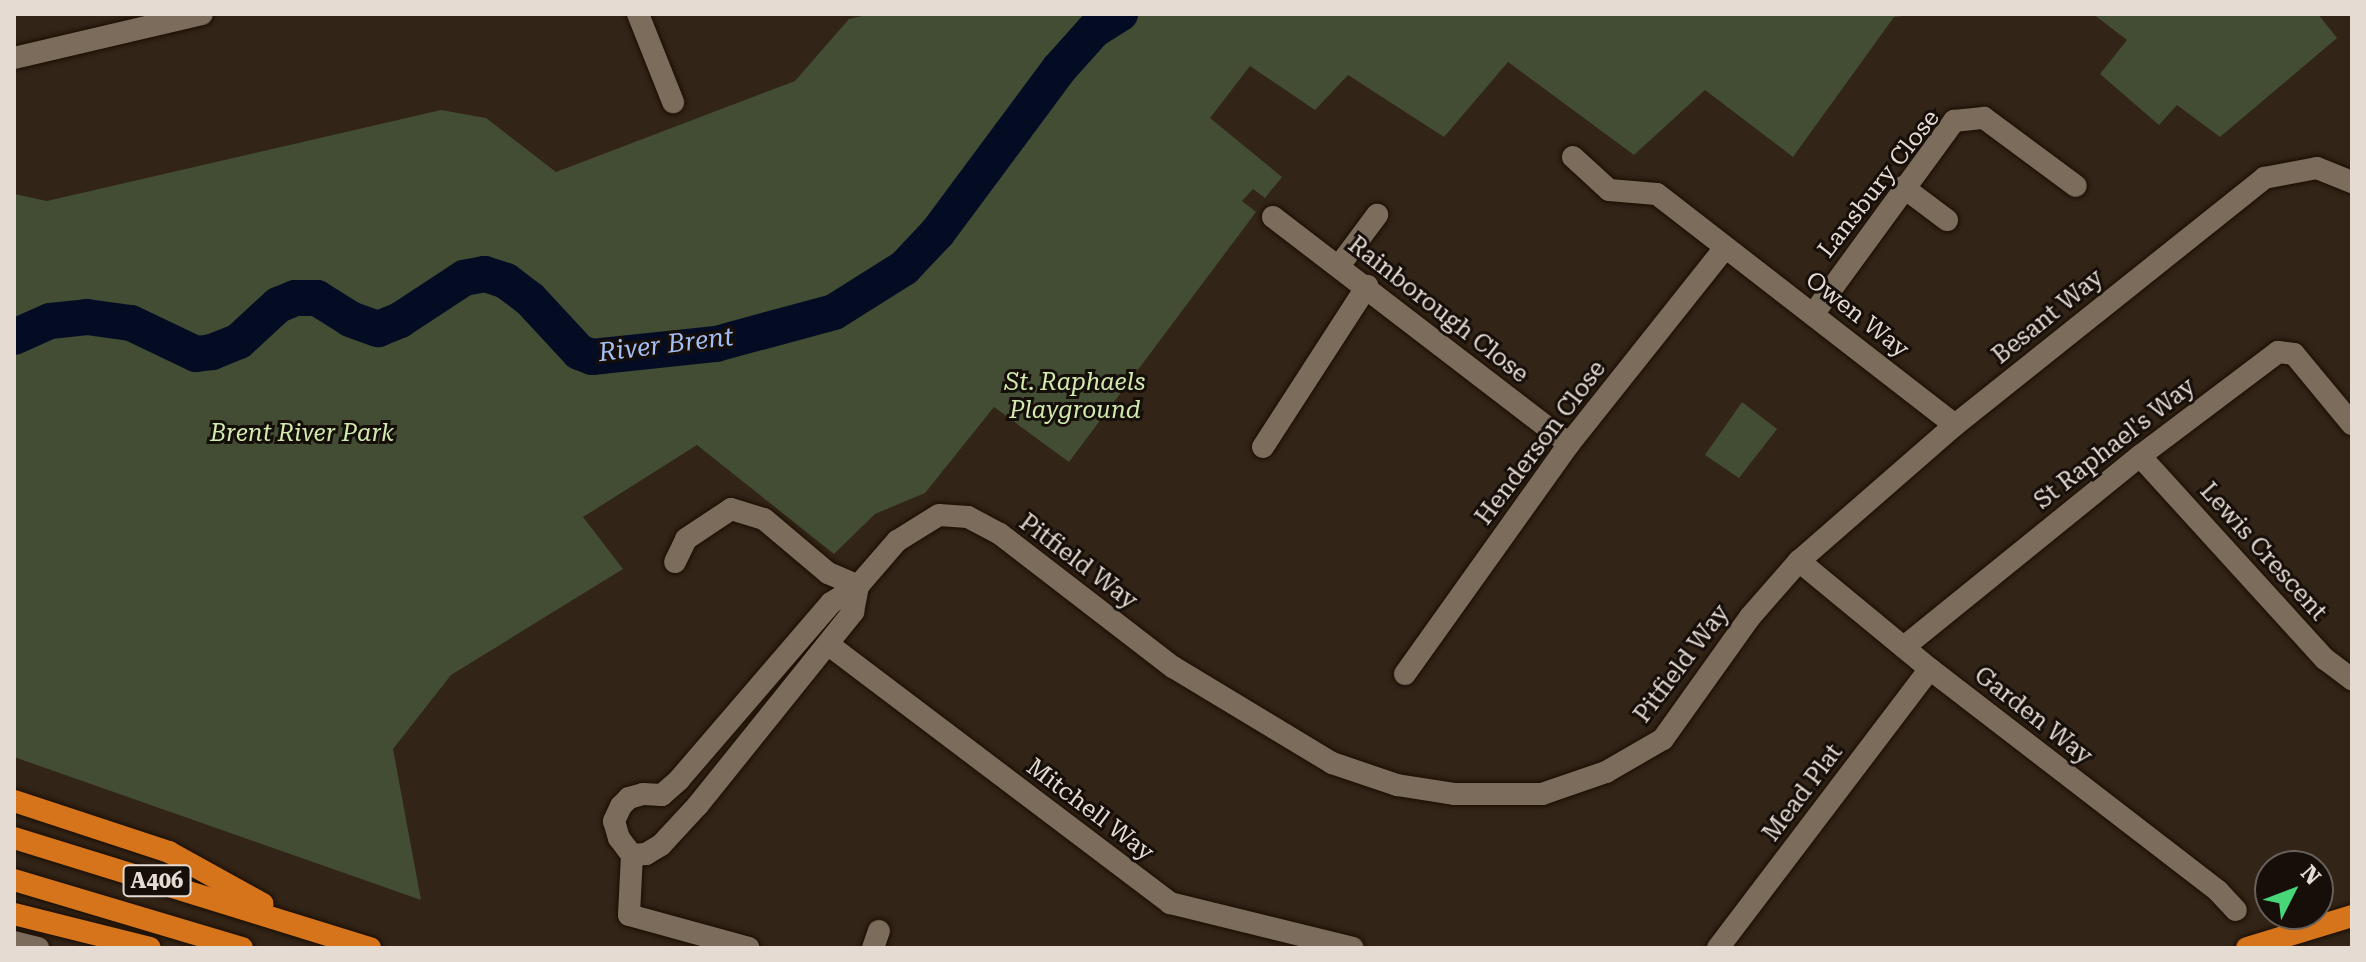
<!DOCTYPE html>
<html>
<head>
<meta charset="utf-8">
<style>
	body { margin:0 }
	#map { position:relative; width:2366px; height:962px; overflow:hidden; background:#322416; font-family:"Roboto Serif",serif }
	div>[style] { position:absolute }
	.green>* { inset:0; background:#424d34 }
	.river>* { height:36px; margin:-18px; padding:0 18px; transform-origin:18px; border-radius:18px; background:#040c24 }
	.roads { filter:drop-shadow(0 0 2px #190d02) drop-shadow(0 0 2px #190d02) }
	.minor>* { height:22px; margin:-11px; padding:0 11px; transform-origin:11px; border-radius:11px; background:#7c6c5c }
	.trunk>* { height:22px; margin:-11px; padding:0 11px; transform-origin:11px; border-radius:11px; background:#d5741b }
	span { translate:-50% -50%; white-space:nowrap; text-align:center; line-height:1.15; -webkit-text-stroke:6px #150e09; paint-order:stroke }
	.shield-label span { padding:2px 6px; background:#150e09; border:2px solid; border-radius:6px; -webkit-text-stroke-width:0 }
	.shield-label { font-size:22px; color:#e5dbd3; font-weight:700 }
	.street-label { font-size:24px; color:#e5dbd3 }
	.park-label { font-size:24px; color:#d1ebaf; font-style:italic }
	.water-label { font-size:26px; color:#a4bff5; font-style:italic }
	.frame { position:absolute; inset:0; border:16px solid #e5dbd3; pointer-events:none }
	.north { position:absolute; left:2254px; top:850px; width:80px; height:80px; box-sizing:border-box; background:#150e09; border:2px solid #68605a; border-radius:50%; rotate:48deg; font-size:22px; font-weight:700; line-height:32px; text-align:center; color:#e5dbd3 }
	.north::after { content:''; display:block; margin:auto; width:28px; height:36px; background:#47d779; clip-path:polygon(50% 0,100% 100%,50% 72%,0 100%) }
</style>
</head>
<body>
<div id="map">
	<div class="green">
		<i style="clip-path:polygon(870px 14px,1921px 14px,1894px 17px,1793px 157px,1705px 90px,1634px 155px,1508px 62px,1444px 137px,1348px 75px,1315px 110px,1250px 66px,1210px 118px,1282px 177px,1265px 198px,1253px 189px,1242px 201px,1256px 212px,1069px 462px,994px 407px,925px 493px,875px 514px,834px 554px,697px 445px,583px 517px,623px 569px,451px 675px,393px 749px,421px 900px,14px 757px,14px 194px,47px 201px,441px 110px,486px 118px,556px 172px,795px 81px,849px 19px)"></i>
		<i style="clip-path:polygon(2093px 14px,2318px 14px,2337px 38px,2220px 137px,2177px 105px,2159px 125px,2100px 74px,2127px 40px)"></i>
		<i style="clip-path:polygon(1742px 402px,1777px 429px,1739px 478px,1705px 455px)"></i>
	</div>
	<div class="river">
		<i style="left:14px;top:337px;width:39px;rotate:-24deg"></i>
		<i style="left:50px;top:321px;width:37px;rotate:-6deg"></i>
		<i style="left:87px;top:317px;width:44px;rotate:7.8deg"></i>
		<i style="left:131px;top:323px;width:72px;rotate:25.5deg"></i>
		<i style="left:196px;top:354px;width:16px;rotate:-7deg"></i>
		<i style="left:212px;top:352px;width:29px;rotate:-22deg"></i>
		<i style="left:239px;top:341px;width:53px;rotate:-42.7deg"></i>
		<i style="left:278px;top:305px;width:18px;rotate:-22deg"></i>
		<i style="left:295px;top:298px;width:22px"></i>
		<i style="left:317px;top:298px;width:39px;rotate:32deg"></i>
		<i style="left:350px;top:319px;width:30px;rotate:20deg"></i>
		<i style="left:378px;top:329px;width:24px;rotate:-22deg"></i>
		<i style="left:400px;top:320px;width:77px;rotate:-33.3deg"></i>
		<i style="left:464px;top:278px;width:21px;rotate:-11deg"></i>
		<i style="left:485px;top:274px;width:22px;rotate:18deg"></i>
		<i style="left:506px;top:281px;width:30px;rotate:37deg"></i>
		<i style="left:530px;top:299px;width:72px;rotate:47.2deg"></i>
		<i style="left:579px;top:352px;width:14px;rotate:21deg"></i>
		<i style="left:592px;top:357px;width:125px;rotate:-6deg"></i>
		<i style="left:716px;top:344px;width:122px;rotate:-15.2deg"></i>
		<i style="left:834px;top:312px;width:83px;rotate:-32.2deg"></i>
		<i style="left:904px;top:268px;width:50px;rotate:-46.6deg"></i>
		<i style="left:938px;top:232px;width:203px;rotate:-53.4deg"></i>
		<i style="left:1059px;top:69px;width:52px;rotate:-48.1deg"></i>
		<i style="left:1094px;top:30px;width:31px;rotate:-32deg"></i>
	</div>
	<div class="roads">
		<div class="minor">
			<i style="left:638px;top:14px;width:95px;rotate:68.3deg"></i>
			<i style="left:14px;top:58px;width:193px;rotate:-13.2deg"></i>
			<i style="left:1573px;top:157px;width:49px;rotate:42.5deg"></i>
			<i style="left:1609px;top:190px;width:48px;rotate:4.8deg"></i>
			<i style="left:1657px;top:194px;width:377px;rotate:37.8deg"></i>
			<i style="left:1903px;top:187px;width:55px;rotate:36.9deg"></i>
			<i style="left:1273px;top:217px;width:373px;rotate:37.5deg"></i>
			<i style="left:1339px;top:266px;width:64px;rotate:-53.3deg"></i>
			<i style="left:1814px;top:313px;width:238px;rotate:-53.9deg"></i>
			<i style="left:1954px;top:121px;width:30px;rotate:-6deg"></i>
			<i style="left:1984px;top:118px;width:114px;rotate:36.5deg"></i>
			<i style="left:1263px;top:447px;width:192px;rotate:-57.1deg"></i>
			<i style="left:2140px;top:456px;width:275px;rotate:47.7deg"></i>
			<i style="left:2325px;top:659px;width:34px;rotate:37deg"></i>
			<i style="left:1799px;top:561px;width:170px;rotate:39.5deg"></i>
			<i style="left:1930px;top:669px;width:364px;rotate:37.6deg"></i>
			<i style="left:2218px;top:891px;width:26px;rotate:47deg"></i>
			<i style="left:675px;top:562px;width:25px;rotate:-64deg"></i>
			<i style="left:686px;top:539px;width:54px;rotate:-33.7deg"></i>
			<i style="left:731px;top:509px;width:34px;rotate:17deg"></i>
			<i style="left:764px;top:519px;width:84px;rotate:40.2deg"></i>
			<i style="left:828px;top:573px;width:33px;rotate:23deg"></i>
			<i style="left:858px;top:586px;width:32px;rotate:148deg"></i>
			<i style="left:831px;top:603px;width:233px;rotate:130.7deg"></i>
			<i style="left:679px;top:780px;width:23px;rotate:139deg"></i>
			<i style="left:662px;top:795px;width:19px;rotate:-177deg"></i>
			<i style="left:643px;top:794px;width:15px;rotate:164deg"></i>
			<i style="left:629px;top:798px;width:11px;rotate:135deg"></i>
			<i style="left:621px;top:806px;width:17px;rotate:115deg"></i>
			<i style="left:614px;top:821px;width:18px;rotate:74deg"></i>
			<i style="left:619px;top:838px;width:21px;rotate:53deg"></i>
			<i style="left:632px;top:855px;width:14px;rotate:-4deg"></i>
			<i style="left:646px;top:854px;width:17px;rotate:-31deg"></i>
			<i style="left:661px;top:845px;width:54px;rotate:-47.2deg"></i>
			<i style="left:698px;top:805px;width:248px;rotate:-51.2deg"></i>
			<i style="left:853px;top:612px;width:26px;rotate:-79deg"></i>
			<i style="left:858px;top:586px;width:60px;rotate:-49.1deg"></i>
			<i style="left:897px;top:541px;width:49px;rotate:-31.8deg"></i>
			<i style="left:939px;top:515px;width:29px;rotate:4deg"></i>
			<i style="left:968px;top:517px;width:36px;rotate:28deg"></i>
			<i style="left:1000px;top:534px;width:218px;rotate:37.6deg"></i>
			<i style="left:1173px;top:667px;width:186px;rotate:31.1deg"></i>
			<i style="left:1332px;top:763px;width:69px;rotate:18.7deg"></i>
			<i style="left:1397px;top:785px;width:59px;rotate:8.8deg"></i>
			<i style="left:1455px;top:794px;width:87px"></i>
			<i style="left:1542px;top:794px;width:68px;rotate:-19deg"></i>
			<i style="left:1606px;top:772px;width:66px;rotate:-30.1deg"></i>
			<i style="left:1663px;top:739px;width:150px;rotate:-54.5deg"></i>
			<i style="left:1750px;top:617px;width:74px;rotate:-48.8deg"></i>
			<i style="left:1799px;top:561px;width:207px;rotate:-41.1deg"></i>
			<i style="left:1955px;top:425px;width:396px;rotate:-38.6deg"></i>
			<i style="left:2264px;top:178px;width:54px;rotate:-10.7deg"></i>
			<i style="left:2317px;top:168px;width:38px;rotate:22deg"></i>
			<i style="left:829px;top:645px;width:428px;rotate:37.1deg"></i>
			<i style="left:1170px;top:903px;width:188px;rotate:13.8deg"></i>
			<i style="left:1904px;top:647px;width:304px;rotate:-39deg"></i>
			<i style="left:2140px;top:456px;width:173px;rotate:-37deg"></i>
			<i style="left:2278px;top:352px;width:16px;rotate:7deg"></i>
			<i style="left:2294px;top:354px;width:91px;rotate:50.4deg"></i>
			<i style="left:1405px;top:674px;width:282px;rotate:-54.5deg"></i>
			<i style="left:1569px;top:444px;width:251px;rotate:-51.5deg"></i>
			<i style="left:632px;top:855px;width:60px;rotate:92.9deg"></i>
			<i style="left:629px;top:915px;width:124px;rotate:15.4deg"></i>
			<i style="left:14px;top:942px;width:25px;rotate:14deg"></i>
			<i style="left:873px;top:948px;width:18px;rotate:-71deg"></i>
			<i style="left:1718px;top:948px;width:350px;rotate:-52.8deg"></i>
		</div>
		<div class="trunk">
			<i style="left:14px;top:801px;width:163px;rotate:18.2deg"></i>
			<i style="left:169px;top:852px;width:107px;rotate:29deg"></i>
			<i style="left:14px;top:838px;width:373px;rotate:17.2deg"></i>
			<i style="left:14px;top:880px;width:238px;rotate:16.6deg"></i>
			<i style="left:14px;top:914px;width:140px;rotate:14deg"></i>
			<i style="left:2247px;top:948px;width:110px;rotate:-16.9deg"></i>
		</div>
	</div>
	<div class="shield-label">
		<span style="left:157px;top:881px">A406</span>
	</div>
	<div class="street-label">
		<span style="left:1879px;top:184px;rotate:-52deg">Lansbury Close</span>
		<span style="left:1438px;top:310px;rotate:38deg">Rainborough Close</span>
		<span style="left:1857px;top:315px;rotate:38deg">Owen Way</span>
		<span style="left:2048px;top:317px;rotate:-39deg">Besant Way</span>
		<span style="left:1541px;top:443px;rotate:-53deg">Henderson Close</span>
		<span style="left:2115px;top:444px;rotate:-38deg">St Raphael's Way</span>
		<span style="left:2263px;top:552px;rotate:48deg">Lewis Crescent</span>
		<span style="left:1078px;top:562px;rotate:37deg">Pitfield Way</span>
		<span style="left:1682px;top:664px;rotate:-53deg">Pitfield Way</span>
		<span style="left:2033px;top:716px;rotate:38deg">Garden Way</span>
		<span style="left:1803px;top:793px;rotate:-53deg">Mead Plat</span>
		<span style="left:1090px;top:810px;rotate:37deg">Mitchell Way</span>
	</div>
	<div class="park-label">
		<span style="left:1075px;top:397px">St. Raphaels<br>Playground</span>
		<span style="left:302px;top:434px">Brent River Park</span>
	</div>
	<div class="water-label">
		<span style="left:666px;top:345px;rotate:-7deg">River Brent</span>
	</div>
	<div class="frame"></div>
	<div class="north">N</div>
</div>
</body>
</html>
